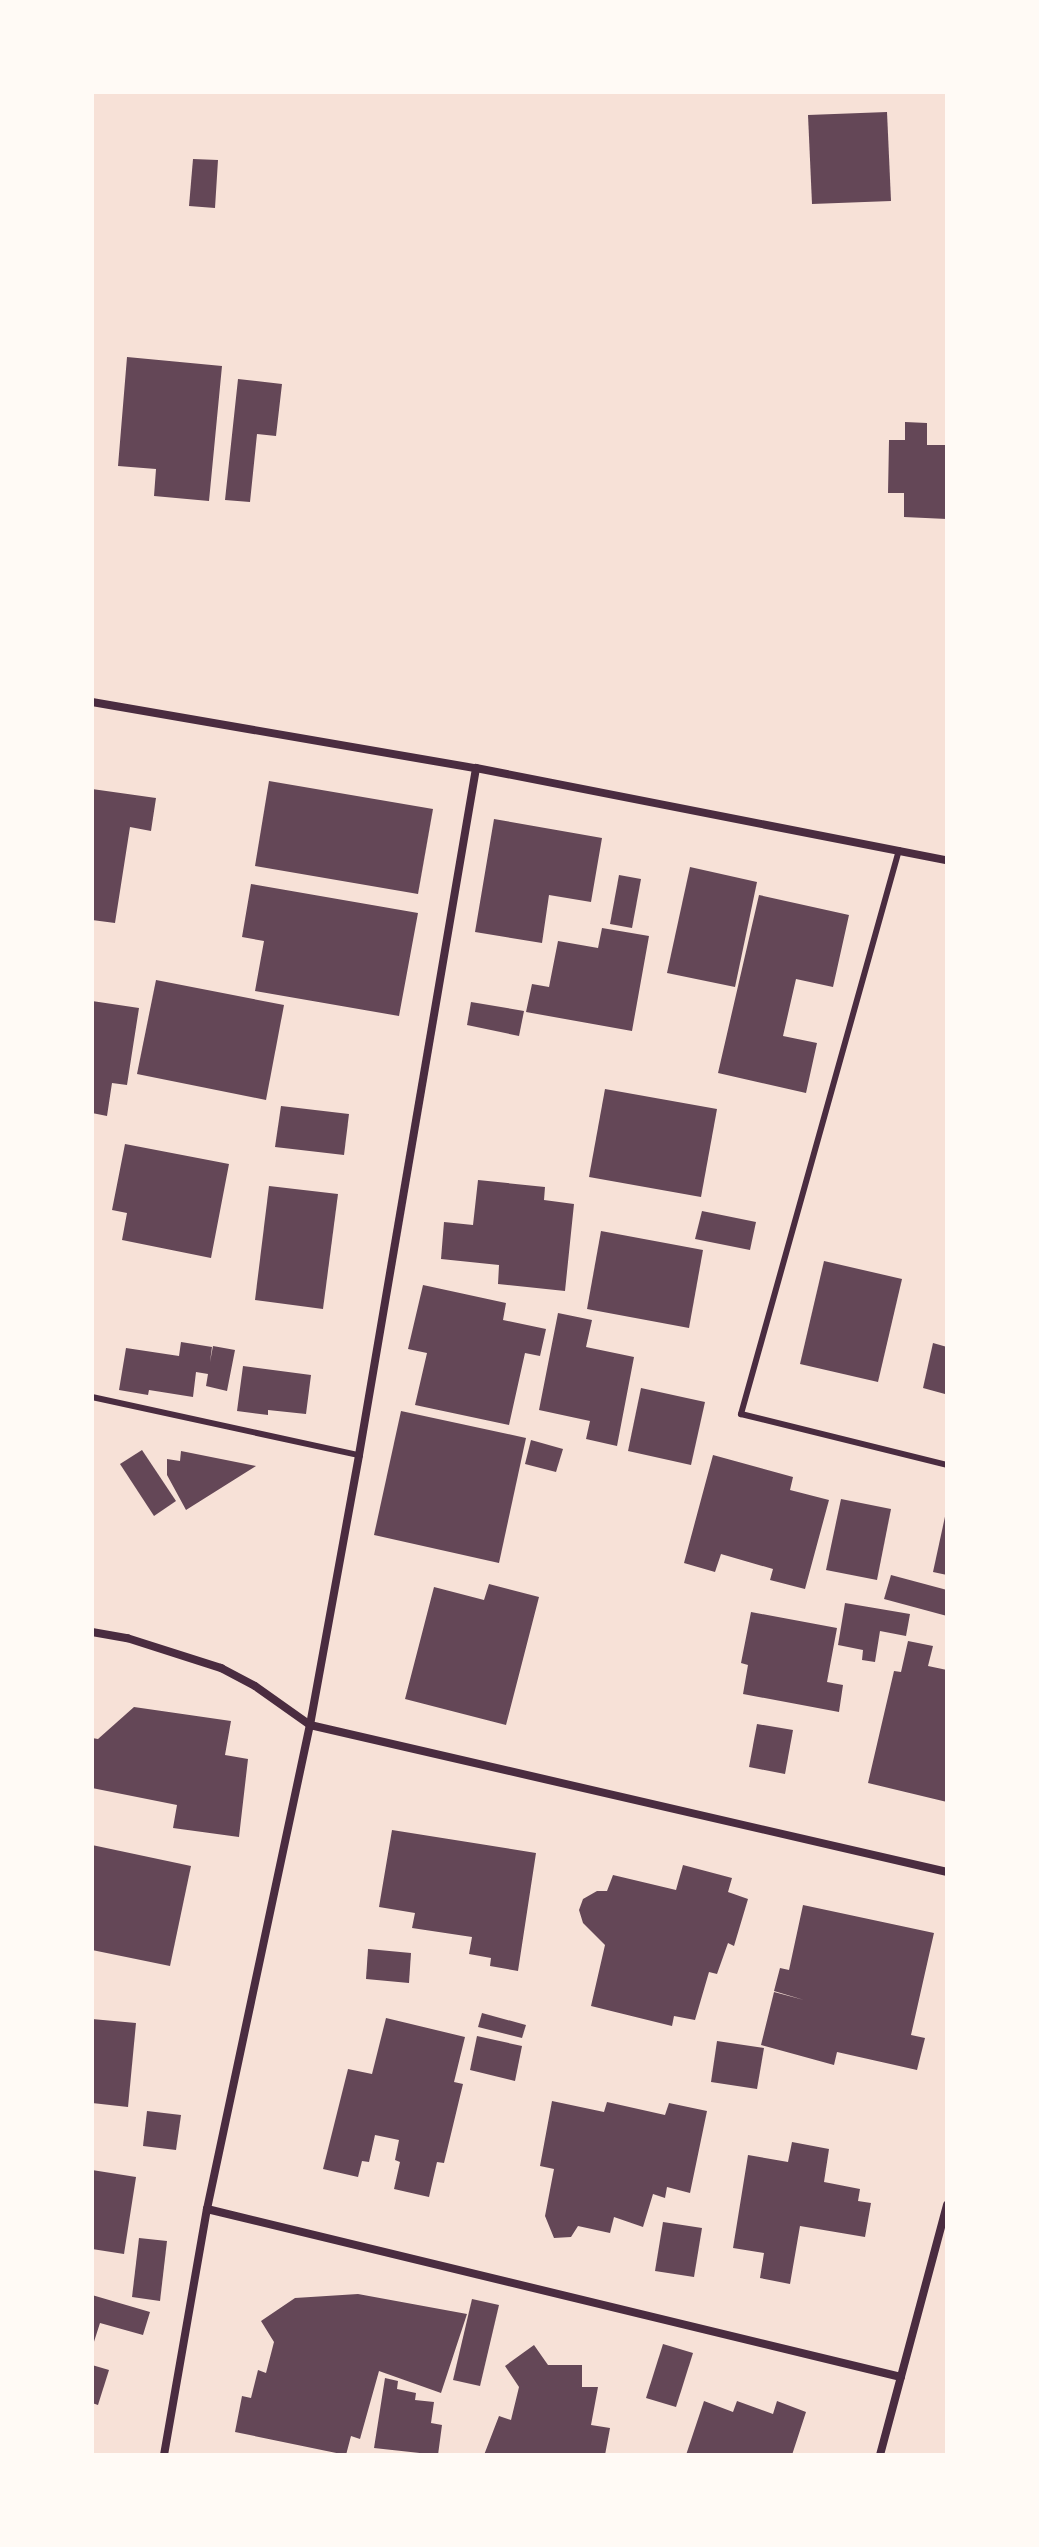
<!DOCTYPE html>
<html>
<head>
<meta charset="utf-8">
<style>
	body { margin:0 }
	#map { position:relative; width:1039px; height:2547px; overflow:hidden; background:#f7e1d7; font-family:"PT Sans",sans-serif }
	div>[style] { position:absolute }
	.building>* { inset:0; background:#644757 }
	.service>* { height:6px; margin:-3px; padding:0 3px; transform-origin:3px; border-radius:3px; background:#4a2c40 }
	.minor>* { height:8px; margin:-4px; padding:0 4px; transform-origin:4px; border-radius:4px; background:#4a2c40 }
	span { translate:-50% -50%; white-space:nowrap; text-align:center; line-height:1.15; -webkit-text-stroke:7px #fffaf5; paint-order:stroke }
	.frame { position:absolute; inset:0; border:94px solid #fffaf5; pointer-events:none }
</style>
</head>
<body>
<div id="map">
	<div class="building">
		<i style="clip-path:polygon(887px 112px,891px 201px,812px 204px,808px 115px)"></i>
		<i style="clip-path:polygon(193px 159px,218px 160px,215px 208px,189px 206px)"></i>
		<i style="clip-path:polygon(127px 357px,222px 366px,209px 501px,154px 496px,156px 469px,118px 466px)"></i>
		<i style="clip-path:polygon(238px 379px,282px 384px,276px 436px,257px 434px,250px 502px,225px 500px)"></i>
		<i style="clip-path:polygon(905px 422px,927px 423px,927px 445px,947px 445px,947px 519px,904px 517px,904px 493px,888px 493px,889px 440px,905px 440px)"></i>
		<i style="clip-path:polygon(269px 781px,433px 809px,418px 894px,255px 866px)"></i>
		<i style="clip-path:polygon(92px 789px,156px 798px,151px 831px,130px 827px,115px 923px,92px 920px)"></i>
		<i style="clip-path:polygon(494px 819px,602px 838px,591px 902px,549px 895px,542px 943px,475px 932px)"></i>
		<i style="clip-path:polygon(690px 867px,757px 882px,735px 987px,667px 973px)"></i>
		<i style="clip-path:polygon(619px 875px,641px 879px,632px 928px,610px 924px)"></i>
		<i style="clip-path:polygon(251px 884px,418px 913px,399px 1016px,255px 991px,264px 941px,242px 937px)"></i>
		<i style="clip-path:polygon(759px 895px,849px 915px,833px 987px,796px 979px,783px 1036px,817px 1043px,806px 1093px,718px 1073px)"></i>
		<i style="clip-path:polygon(602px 928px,649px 936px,632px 1031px,526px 1012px,532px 984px,549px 987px,558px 941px,598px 948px)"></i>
		<i style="clip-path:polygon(156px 980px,284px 1005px,266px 1100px,137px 1074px)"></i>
		<i style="clip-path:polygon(92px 1001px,139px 1008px,127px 1085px,112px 1083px,107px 1116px,92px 1113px)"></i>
		<i style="clip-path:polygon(471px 1002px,524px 1011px,519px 1036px,467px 1025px)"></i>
		<i style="clip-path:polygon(605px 1089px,717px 1109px,701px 1197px,589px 1177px)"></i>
		<i style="clip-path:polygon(281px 1106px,349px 1114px,344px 1155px,275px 1147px)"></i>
		<i style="clip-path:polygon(125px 1144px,229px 1164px,211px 1258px,122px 1240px,127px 1213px,112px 1210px)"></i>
		<i style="clip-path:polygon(478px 1180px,545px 1187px,544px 1200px,574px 1204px,565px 1291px,498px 1284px,499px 1265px,441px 1259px,444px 1222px,473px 1225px)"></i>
		<i style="clip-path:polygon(269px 1186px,338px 1194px,323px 1309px,255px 1300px)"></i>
		<i style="clip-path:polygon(702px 1211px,756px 1222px,750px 1250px,695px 1239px)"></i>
		<i style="clip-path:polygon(601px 1231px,703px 1250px,689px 1328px,587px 1309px)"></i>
		<i style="clip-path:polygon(824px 1261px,902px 1279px,878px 1382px,800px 1364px)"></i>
		<i style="clip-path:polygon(423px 1285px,506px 1303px,503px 1320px,546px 1329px,540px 1356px,525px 1353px,509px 1425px,415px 1405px,427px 1353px,408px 1349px)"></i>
		<i style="clip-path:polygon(558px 1313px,592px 1320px,586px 1347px,634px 1357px,617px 1446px,586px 1439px,590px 1421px,539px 1410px)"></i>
		<i style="clip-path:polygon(181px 1342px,212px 1347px,210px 1362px,213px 1346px,235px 1350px,227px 1391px,206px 1386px,208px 1374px,196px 1372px,193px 1397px,149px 1390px,148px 1395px,119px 1390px,126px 1348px,179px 1356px)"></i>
		<i style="clip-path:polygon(933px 1343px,947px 1347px,945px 1394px,923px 1388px)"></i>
		<i style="clip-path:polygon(243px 1366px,311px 1375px,306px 1414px,268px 1410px,268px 1415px,237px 1411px)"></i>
		<i style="clip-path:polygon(641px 1388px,705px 1402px,691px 1465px,628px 1451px)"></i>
		<i style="clip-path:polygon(401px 1411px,526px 1438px,499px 1563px,374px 1535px)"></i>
		<i style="clip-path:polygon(531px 1440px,563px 1449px,556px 1472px,525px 1464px)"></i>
		<i style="clip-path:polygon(142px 1450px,176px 1501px,154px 1516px,120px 1464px)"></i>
		<i style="clip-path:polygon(181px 1451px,256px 1466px,186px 1510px,167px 1475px,167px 1459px,180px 1461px)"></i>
		<i style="clip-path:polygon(713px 1455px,793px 1477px,790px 1490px,829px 1500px,805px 1589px,770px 1580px,773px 1569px,721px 1554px,715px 1572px,684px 1563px)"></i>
		<i style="clip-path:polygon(841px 1499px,891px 1509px,877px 1580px,826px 1570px)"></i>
		<i style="clip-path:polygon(946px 1512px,947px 1512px,947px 1575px,933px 1572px)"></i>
		<i style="clip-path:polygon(891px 1575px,947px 1590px,947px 1616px,884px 1599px)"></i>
		<i style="clip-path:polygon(489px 1584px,539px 1597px,506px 1725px,405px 1699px,434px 1587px,484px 1600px)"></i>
		<i style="clip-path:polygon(845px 1603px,910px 1614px,906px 1636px,880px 1631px,875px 1662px,862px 1660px,863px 1650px,838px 1645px)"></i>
		<i style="clip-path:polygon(751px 1612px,837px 1628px,827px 1682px,843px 1685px,839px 1712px,743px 1694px,748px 1665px,741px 1663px)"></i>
		<i style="clip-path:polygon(908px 1641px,933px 1646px,928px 1666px,947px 1670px,947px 1802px,868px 1783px,894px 1671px,901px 1672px)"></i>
		<i style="clip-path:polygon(134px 1707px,231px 1721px,225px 1755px,248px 1759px,239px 1837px,173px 1828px,177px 1805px,92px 1788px,92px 1738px,98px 1739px)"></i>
		<i style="clip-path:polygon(757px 1724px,793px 1730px,785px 1774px,749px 1767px)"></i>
		<i style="clip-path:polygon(392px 1830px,536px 1853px,518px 1971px,490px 1966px,491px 1958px,469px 1954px,472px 1937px,412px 1928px,415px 1913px,379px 1907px)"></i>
		<i style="clip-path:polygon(92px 1845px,191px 1866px,170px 1966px,92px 1950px)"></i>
		<i style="clip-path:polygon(683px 1865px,732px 1878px,728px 1892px,748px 1899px,734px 1946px,728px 1943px,717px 1974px,709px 1972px,695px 2020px,674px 2016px,672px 2026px,591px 2006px,605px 1945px,583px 1923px,579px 1910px,583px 1899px,597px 1891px,607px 1891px,613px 1875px,676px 1890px)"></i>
		<i style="clip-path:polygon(803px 1905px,934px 1933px,911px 2035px,925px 2038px,917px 2070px,837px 2052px,834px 2065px,761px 2045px,774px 1992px,804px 2000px,774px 1991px,780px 1968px,789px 1970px)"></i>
		<i style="clip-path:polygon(368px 1949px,411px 1953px,409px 1983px,366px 1979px)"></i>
		<i style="clip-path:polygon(482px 2013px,526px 2025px,522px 2038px,478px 2027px)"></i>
		<i style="clip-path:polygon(386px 2018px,465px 2037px,454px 2082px,463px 2084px,444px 2163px,437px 2162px,429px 2197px,394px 2189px,400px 2162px,395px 2160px,399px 2140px,375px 2135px,369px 2162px,362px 2161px,358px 2177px,323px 2169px,348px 2069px,372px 2074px)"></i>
		<i style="clip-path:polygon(92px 2019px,136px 2023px,128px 2107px,92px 2103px)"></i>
		<i style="clip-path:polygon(477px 2036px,522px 2046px,515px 2081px,470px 2070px)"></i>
		<i style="clip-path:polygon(717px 2041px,764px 2048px,757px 2089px,711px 2082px)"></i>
		<i style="clip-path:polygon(552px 2101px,604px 2112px,607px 2102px,665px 2115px,669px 2103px,707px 2111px,690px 2193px,667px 2187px,665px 2198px,653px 2194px,643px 2227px,614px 2217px,610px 2233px,578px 2226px,571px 2237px,554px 2238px,545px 2216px,554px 2169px,540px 2166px)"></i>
		<i style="clip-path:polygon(147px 2111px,181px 2115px,176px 2150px,143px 2146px)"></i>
		<i style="clip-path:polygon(792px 2142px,829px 2149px,824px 2182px,860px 2189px,858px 2201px,871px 2203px,865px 2237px,800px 2226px,790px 2284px,760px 2278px,764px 2253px,733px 2248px,748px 2155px,788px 2162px)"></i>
		<i style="clip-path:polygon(92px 2170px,136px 2177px,124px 2254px,92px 2249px)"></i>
		<i style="clip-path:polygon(663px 2222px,702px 2228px,694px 2277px,655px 2271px)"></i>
		<i style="clip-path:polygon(139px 2238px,167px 2241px,160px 2301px,132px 2297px)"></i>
		<i style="clip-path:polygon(358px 2294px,467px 2314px,441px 2393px,379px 2371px,360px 2439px,351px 2436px,346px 2455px,235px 2432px,242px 2396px,251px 2398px,258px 2370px,266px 2373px,274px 2342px,261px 2321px,295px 2298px)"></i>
		<i style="clip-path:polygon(92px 2295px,150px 2312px,143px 2335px,100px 2323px,92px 2348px)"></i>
		<i style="clip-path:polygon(472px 2299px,499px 2305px,480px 2386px,453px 2380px)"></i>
		<i style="clip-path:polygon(663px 2344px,693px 2353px,676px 2407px,646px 2398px)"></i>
		<i style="clip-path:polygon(534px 2345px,548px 2365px,582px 2365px,582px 2387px,598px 2387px,591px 2425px,610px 2428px,605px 2455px,484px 2455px,499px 2416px,511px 2420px,519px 2387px,505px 2366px)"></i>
		<i style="clip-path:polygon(92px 2365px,109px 2370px,98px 2405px,92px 2403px)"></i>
		<i style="clip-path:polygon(385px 2378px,398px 2381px,397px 2389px,416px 2393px,415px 2400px,434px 2402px,431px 2423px,442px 2425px,438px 2455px,374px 2448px)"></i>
		<i style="clip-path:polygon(704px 2401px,733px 2412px,737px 2401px,773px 2414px,777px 2401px,806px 2412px,792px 2455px,686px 2455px)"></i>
	</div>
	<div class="service">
		<i style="left:899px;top:850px;width:586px;rotate:105.65deg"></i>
		<i style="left:741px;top:1414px;width:212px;rotate:13.9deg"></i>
		<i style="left:92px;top:1397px;width:273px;rotate:12.3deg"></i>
	</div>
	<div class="minor">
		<i style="left:92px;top:702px;width:390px;rotate:9.8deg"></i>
		<i style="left:476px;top:768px;width:480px;rotate:11.1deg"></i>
		<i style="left:92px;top:1632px;width:36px;rotate:10deg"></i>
		<i style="left:127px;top:1638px;width:99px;rotate:17.7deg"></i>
		<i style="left:221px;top:1668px;width:38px;rotate:28deg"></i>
		<i style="left:255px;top:1686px;width:67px;rotate:35.3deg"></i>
		<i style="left:310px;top:1725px;width:654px;rotate:12.99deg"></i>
		<i style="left:207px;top:2209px;width:714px;rotate:13.61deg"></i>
		<i style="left:164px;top:2455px;width:250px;rotate:-80.1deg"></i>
		<i style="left:207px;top:2209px;width:495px;rotate:-78deg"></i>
		<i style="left:310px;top:1725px;width:274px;rotate:-79.7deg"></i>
		<i style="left:359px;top:1455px;width:697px;rotate:-80.33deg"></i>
		<i style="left:880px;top:2455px;width:259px;rotate:-75deg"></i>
	</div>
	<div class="frame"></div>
</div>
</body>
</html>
